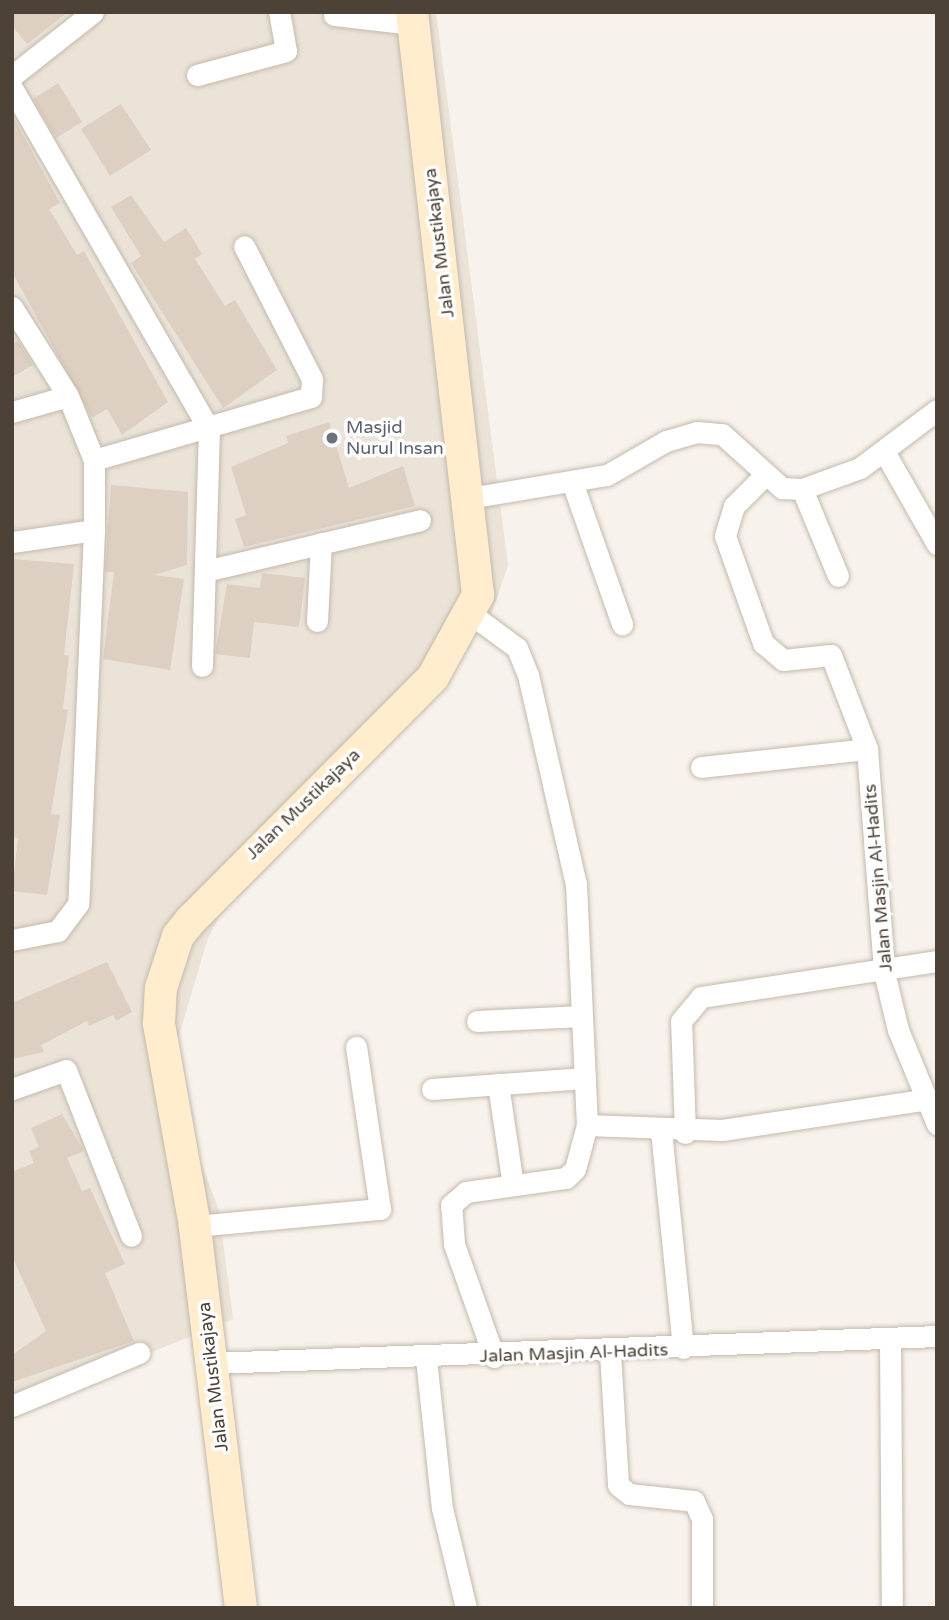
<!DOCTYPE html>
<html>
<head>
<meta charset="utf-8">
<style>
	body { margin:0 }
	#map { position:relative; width:949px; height:1620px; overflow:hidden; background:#f7f2eb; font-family:"Varela Round",sans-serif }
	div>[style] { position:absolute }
	.residential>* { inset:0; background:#ebe3d8 }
	.building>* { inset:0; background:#ddcfc2 }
	.roads { filter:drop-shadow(0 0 2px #c4b9ac) drop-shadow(0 0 2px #c4b9ac) }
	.minor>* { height:21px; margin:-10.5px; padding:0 10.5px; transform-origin:10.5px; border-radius:10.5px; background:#fff }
	.secondary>* { height:32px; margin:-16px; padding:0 16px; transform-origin:16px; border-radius:16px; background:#ffedcd }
	.dots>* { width:19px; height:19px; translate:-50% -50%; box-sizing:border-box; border:4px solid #fff; border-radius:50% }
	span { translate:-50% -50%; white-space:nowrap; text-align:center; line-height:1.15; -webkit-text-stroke:7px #fff; paint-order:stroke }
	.street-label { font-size:18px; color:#4d4237 }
	.worship-label { font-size:18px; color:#5b616d }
	.left { translate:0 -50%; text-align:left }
	.frame { position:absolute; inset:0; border:14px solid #4d4237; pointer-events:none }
</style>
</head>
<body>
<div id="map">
	<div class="residential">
		<i style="clip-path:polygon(12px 12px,436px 12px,508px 565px,491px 616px,255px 850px,208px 938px,167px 1076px,219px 1210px,233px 1319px,12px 1409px)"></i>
	</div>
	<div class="building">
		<i style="clip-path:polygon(12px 12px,68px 12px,27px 44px,12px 26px)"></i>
		<i style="clip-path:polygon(58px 83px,82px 122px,56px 138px,33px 99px)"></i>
		<i style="clip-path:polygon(121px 104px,151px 150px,110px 176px,81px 129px)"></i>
		<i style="clip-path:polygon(12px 115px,60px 203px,49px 209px,77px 255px,84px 251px,168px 402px,122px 435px,107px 409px,92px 418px,12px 272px)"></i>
		<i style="clip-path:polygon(131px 195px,164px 242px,186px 228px,202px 254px,195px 259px,225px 306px,235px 300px,277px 370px,223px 408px,131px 263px,141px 256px,111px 207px)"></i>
		<i style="clip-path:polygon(18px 341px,33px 365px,12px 377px,12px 344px)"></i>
		<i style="clip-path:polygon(329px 422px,349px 488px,403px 466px,415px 506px,244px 547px,235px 519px,246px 515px,231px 467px,288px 443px,286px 436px)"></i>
		<i style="clip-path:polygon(111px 485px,188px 492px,187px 565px,154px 575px,184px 579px,170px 670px,103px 659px,114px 572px,105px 572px)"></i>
		<i style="clip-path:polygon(12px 559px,74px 564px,64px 655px,69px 656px,63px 709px,68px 710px,51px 814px,60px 815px,47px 895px,12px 891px,18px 838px,12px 837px)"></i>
		<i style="clip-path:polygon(262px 573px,305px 578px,299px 627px,254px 622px,250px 658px,215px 654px,227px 584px,260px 588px)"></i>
		<i style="clip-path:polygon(107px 962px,132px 1012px,116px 1021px,113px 1015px,89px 1026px,87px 1021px,41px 1045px,44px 1052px,12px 1059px,12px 1003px)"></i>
		<i style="clip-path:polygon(62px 1114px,84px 1151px,67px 1158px,82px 1191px,90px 1188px,125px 1264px,105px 1273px,134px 1341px,12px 1382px,12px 1355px,46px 1331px,12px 1256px,12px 1172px,34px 1163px,29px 1151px,39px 1147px,31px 1128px)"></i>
	</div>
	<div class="roads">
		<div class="minor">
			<i style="left:334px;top:15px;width:80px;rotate:6.5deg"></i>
			<i style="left:197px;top:75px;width:92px;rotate:-15.1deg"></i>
			<i style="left:286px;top:51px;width:40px;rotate:-100deg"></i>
			<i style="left:12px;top:76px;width:103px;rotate:-38.3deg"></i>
			<i style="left:12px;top:88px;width:394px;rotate:60deg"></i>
			<i style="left:209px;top:429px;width:237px;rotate:91.7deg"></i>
			<i style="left:12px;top:307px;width:105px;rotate:57.8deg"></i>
			<i style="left:68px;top:396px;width:69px;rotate:67.9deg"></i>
			<i style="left:94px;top:460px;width:70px;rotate:90deg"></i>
			<i style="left:94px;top:530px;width:374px;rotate:92.4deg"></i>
			<i style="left:78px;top:904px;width:34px;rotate:127deg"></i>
			<i style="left:58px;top:931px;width:47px;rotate:168.9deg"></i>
			<i style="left:12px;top:412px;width:58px;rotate:-15.9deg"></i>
			<i style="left:885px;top:453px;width:105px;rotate:60.3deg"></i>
			<i style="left:94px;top:460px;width:226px;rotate:-16.2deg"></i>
			<i style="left:311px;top:397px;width:18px;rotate:-87deg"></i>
			<i style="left:312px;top:379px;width:149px;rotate:-117.1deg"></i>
			<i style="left:765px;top:475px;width:44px;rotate:135deg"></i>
			<i style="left:734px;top:506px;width:31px;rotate:107deg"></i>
			<i style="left:725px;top:536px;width:114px;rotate:70.4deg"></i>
			<i style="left:763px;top:643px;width:26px;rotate:40deg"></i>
			<i style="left:783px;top:660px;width:48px;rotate:-5.9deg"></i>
			<i style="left:831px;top:655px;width:101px;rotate:69deg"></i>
			<i style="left:867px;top:749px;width:224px;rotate:85.6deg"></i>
			<i style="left:884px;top:972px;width:60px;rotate:76.4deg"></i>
			<i style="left:898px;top:1030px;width:102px;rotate:67.5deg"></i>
			<i style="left:572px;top:482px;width:151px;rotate:70.6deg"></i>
			<i style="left:802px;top:489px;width:94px;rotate:67.5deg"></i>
			<i style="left:469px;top:498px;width:140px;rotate:-9.5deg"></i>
			<i style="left:607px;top:475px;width:68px;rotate:-30deg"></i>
			<i style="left:666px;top:441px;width:32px;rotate:-16deg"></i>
			<i style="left:697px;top:432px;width:25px;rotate:5deg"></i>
			<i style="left:722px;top:434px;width:81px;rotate:42deg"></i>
			<i style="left:782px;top:488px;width:20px;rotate:3deg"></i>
			<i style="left:802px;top:489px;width:62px;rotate:-19.9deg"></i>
			<i style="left:860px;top:468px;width:96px;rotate:-37deg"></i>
			<i style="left:12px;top:542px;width:83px;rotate:-8.3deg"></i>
			<i style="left:205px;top:571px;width:221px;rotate:-13.3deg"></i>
			<i style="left:471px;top:614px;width:57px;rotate:36.5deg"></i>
			<i style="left:517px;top:648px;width:29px;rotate:68deg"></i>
			<i style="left:528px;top:675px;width:214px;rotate:77.1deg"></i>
			<i style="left:576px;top:884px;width:241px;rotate:87.4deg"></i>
			<i style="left:587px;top:1125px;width:135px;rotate:2.1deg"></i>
			<i style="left:722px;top:1130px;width:210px;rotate:-8.5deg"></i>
			<i style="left:317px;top:621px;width:78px;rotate:-87.1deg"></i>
			<i style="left:701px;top:767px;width:167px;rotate:-6.2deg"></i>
			<i style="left:477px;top:1021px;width:105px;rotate:-2.7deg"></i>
			<i style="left:498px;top:1084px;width:102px;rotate:81.6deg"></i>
			<i style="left:12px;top:1089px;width:57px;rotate:-19.4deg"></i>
			<i style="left:66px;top:1070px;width:178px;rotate:68.6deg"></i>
			<i style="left:432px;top:1089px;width:153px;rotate:-4.1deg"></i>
			<i style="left:661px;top:1131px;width:218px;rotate:84.2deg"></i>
			<i style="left:685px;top:1133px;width:112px;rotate:-92deg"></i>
			<i style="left:681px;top:1021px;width:31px;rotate:-50deg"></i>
			<i style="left:701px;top:997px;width:239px;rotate:-8.7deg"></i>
			<i style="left:195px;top:1226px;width:186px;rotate:-5.3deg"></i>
			<i style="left:380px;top:1209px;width:164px;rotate:-98.4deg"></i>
			<i style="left:890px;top:1340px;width:268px;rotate:89.6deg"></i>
			<i style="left:610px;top:1353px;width:132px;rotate:86.5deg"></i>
			<i style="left:618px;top:1485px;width:14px;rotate:39deg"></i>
			<i style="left:629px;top:1494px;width:65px;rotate:6.1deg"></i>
			<i style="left:694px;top:1501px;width:20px;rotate:66deg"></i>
			<i style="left:702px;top:1519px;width:89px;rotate:90deg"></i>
			<i style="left:494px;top:1357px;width:120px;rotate:-109.5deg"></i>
			<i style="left:454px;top:1244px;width:39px;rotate:-94deg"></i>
			<i style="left:451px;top:1205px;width:20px;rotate:-41deg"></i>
			<i style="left:466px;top:1192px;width:101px;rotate:-8deg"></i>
			<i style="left:566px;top:1178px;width:13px;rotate:-45deg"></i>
			<i style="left:575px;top:1169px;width:46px;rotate:-74.7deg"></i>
			<i style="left:426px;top:1359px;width:150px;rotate:83.9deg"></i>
			<i style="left:442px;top:1508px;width:103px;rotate:76.5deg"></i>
			<i style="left:212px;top:1363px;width:726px;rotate:-2.13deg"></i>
			<i style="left:12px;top:1406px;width:138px;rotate:-22.7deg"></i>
		</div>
		<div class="secondary">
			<i style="left:241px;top:1608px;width:385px;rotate:-96.9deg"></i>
			<i style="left:195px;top:1226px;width:206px;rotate:-100.1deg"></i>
			<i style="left:159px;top:1023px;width:35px;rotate:-87deg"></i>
			<i style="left:161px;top:988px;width:55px;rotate:-71.9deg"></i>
			<i style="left:178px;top:936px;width:21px;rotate:-51deg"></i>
			<i style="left:191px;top:920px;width:343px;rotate:-45.1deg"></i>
			<i style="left:433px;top:677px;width:94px;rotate:-61.2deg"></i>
			<i style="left:478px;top:595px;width:587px;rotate:-96.46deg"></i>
		</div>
	</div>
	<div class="dots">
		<i style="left:332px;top:438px;background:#6b7280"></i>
	</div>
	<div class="street-label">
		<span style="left:439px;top:243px;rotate:-97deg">Jalan Mustikajaya</span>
		<span style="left:303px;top:804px;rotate:-44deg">Jalan Mustikajaya</span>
		<span style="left:878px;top:878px;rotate:-95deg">Jalan Masjin Al-Hadits</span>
		<span style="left:574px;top:1353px;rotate:-2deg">Jalan Masjin Al-Hadits</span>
		<span style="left:213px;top:1377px;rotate:-97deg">Jalan Mustikajaya</span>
	</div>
	<div class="worship-label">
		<span class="left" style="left:346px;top:438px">Masjid<br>Nurul Insan</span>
	</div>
	<div class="frame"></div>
</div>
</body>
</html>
